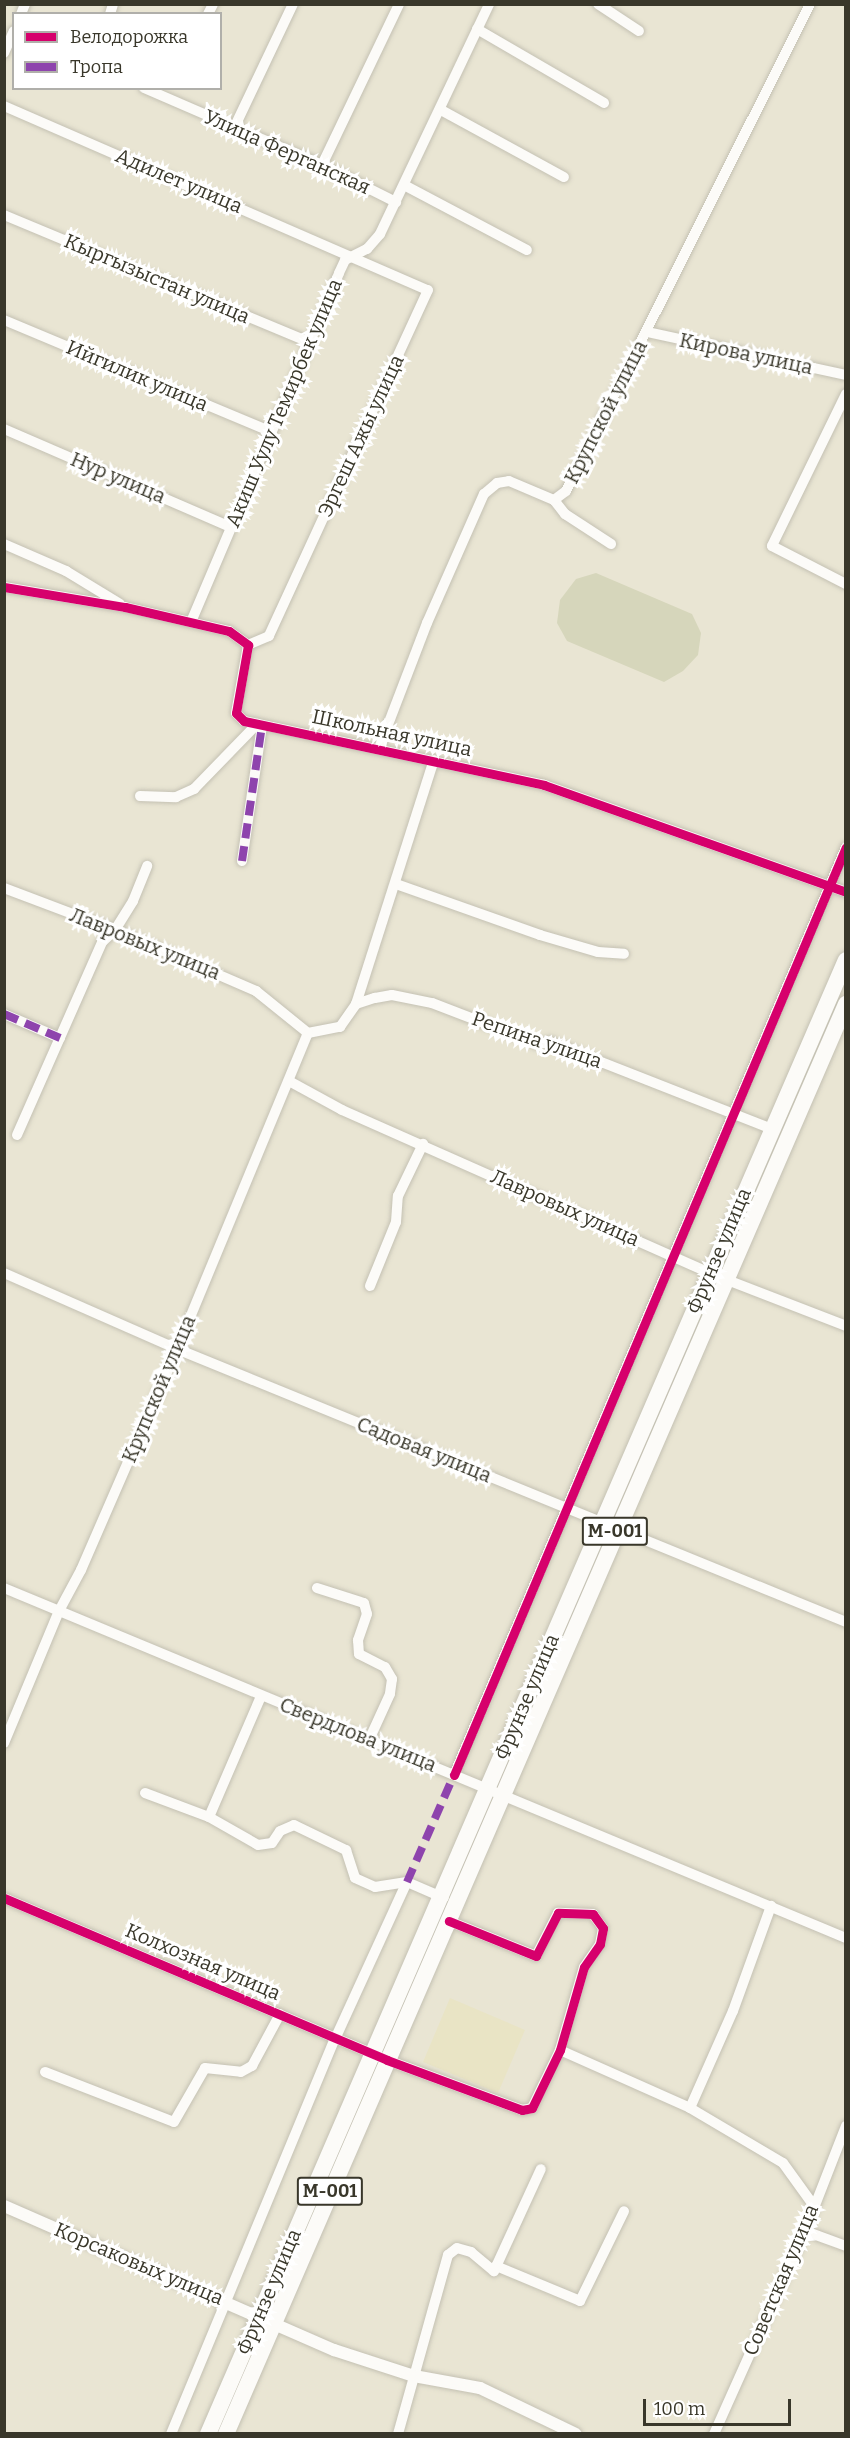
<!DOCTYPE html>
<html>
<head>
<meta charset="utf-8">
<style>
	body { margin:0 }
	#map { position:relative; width:850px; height:2438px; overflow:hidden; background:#e9e5d3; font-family:Bitter,serif }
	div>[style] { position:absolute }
	.built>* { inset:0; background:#e9e4c5 }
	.green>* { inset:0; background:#d6d6bb }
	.roads { filter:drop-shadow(0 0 2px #c4c1b3) drop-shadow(0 0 2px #c4c1b3) }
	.minor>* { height:10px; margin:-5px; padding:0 5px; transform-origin:5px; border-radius:5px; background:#fcfbf8 }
	.tertiary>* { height:12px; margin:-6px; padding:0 6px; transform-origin:6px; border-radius:6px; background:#fcfbf8 }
	.primary>* { height:16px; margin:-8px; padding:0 8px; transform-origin:8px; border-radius:8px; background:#fcfbf8 }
	.quiet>* { height:8px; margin-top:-4px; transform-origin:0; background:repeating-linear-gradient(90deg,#8e44ad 0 15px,transparent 0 23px) }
	.cycleway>* { height:9px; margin:-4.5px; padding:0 4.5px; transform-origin:4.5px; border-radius:4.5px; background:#d6006c }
	span { translate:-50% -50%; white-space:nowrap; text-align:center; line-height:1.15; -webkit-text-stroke:6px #fff; paint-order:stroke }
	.shield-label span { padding:2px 4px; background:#fff; border:2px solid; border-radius:4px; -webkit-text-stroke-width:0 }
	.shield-label { font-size:18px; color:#39372a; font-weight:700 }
	.street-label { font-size:20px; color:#39372a }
	.frame { position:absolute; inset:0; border:6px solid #39372a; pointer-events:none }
	.legend { position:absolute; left:12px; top:12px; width:210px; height:78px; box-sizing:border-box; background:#fff; border:2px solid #b0afaa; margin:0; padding:8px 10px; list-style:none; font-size:18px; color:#39372a }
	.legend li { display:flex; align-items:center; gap:12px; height:30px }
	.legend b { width:30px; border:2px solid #b0afaa }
	.scale { position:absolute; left:643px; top:2399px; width:148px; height:27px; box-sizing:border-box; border:3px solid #39372a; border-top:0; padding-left:8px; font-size:18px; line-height:21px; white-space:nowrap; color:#39372a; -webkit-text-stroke:4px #fff; paint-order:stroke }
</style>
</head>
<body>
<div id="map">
	<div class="built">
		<i style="clip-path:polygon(450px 1998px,525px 2030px,498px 2093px,423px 2062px)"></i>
	</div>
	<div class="green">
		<i style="clip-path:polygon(596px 573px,692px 614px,701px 633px,698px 655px,683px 671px,664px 682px,567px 641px,557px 623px,560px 600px,576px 579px)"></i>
	</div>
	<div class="roads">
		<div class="minor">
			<i style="left:598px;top:4px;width:49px;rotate:33.4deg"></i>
			<i style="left:21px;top:14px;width:11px;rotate:-68deg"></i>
			<i style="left:110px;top:14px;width:10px;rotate:-73deg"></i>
			<i style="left:208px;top:14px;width:11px;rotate:-63deg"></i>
			<i style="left:477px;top:29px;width:147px;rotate:30.2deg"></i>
			<i style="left:4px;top:53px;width:24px;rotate:-66deg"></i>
			<i style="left:144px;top:88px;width:194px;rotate:23.4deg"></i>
			<i style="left:322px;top:165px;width:83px;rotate:26.6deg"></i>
			<i style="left:4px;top:106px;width:462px;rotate:23.5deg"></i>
			<i style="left:428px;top:290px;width:381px;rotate:114.7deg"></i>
			<i style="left:269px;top:636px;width:23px;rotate:157deg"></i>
			<i style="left:441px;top:110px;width:140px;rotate:28.6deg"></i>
			<i style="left:235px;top:126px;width:135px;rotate:-64.6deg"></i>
			<i style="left:322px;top:165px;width:178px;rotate:-64.4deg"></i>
			<i style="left:404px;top:185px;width:139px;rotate:27.9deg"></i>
			<i style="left:4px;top:215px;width:330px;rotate:22.6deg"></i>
			<i style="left:4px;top:320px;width:288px;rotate:22.7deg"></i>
			<i style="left:647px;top:332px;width:204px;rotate:12.2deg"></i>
			<i style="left:846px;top:394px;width:169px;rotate:116deg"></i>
			<i style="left:772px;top:546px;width:83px;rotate:27.2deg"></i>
			<i style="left:4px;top:429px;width:247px;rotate:23.4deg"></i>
			<i style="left:554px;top:500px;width:18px;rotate:52deg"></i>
			<i style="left:565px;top:514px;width:55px;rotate:33.1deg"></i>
			<i style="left:4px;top:544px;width:68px;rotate:23.5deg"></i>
			<i style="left:66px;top:571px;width:63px;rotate:31.4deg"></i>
			<i style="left:4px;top:587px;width:123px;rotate:9.4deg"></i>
			<i style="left:125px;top:607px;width:107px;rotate:13deg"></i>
			<i style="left:229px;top:631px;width:24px;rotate:36deg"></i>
			<i style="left:248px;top:645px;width:69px;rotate:100deg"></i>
			<i style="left:236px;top:713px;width:11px;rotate:45deg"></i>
			<i style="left:244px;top:721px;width:307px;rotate:12deg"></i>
			<i style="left:544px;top:785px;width:320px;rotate:19.5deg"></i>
			<i style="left:191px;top:622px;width:379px;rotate:-67deg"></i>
			<i style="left:339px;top:273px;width:14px;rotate:-65deg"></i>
			<i style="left:345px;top:260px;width:25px;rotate:-27deg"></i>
			<i style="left:367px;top:249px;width:20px;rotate:-49deg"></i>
			<i style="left:380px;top:234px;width:255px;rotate:-64.6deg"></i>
			<i style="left:379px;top:748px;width:134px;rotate:-69deg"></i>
			<i style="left:427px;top:623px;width:141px;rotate:-66.2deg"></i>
			<i style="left:484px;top:494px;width:17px;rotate:-40deg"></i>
			<i style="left:497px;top:483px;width:12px;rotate:-9deg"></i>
			<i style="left:509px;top:481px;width:49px;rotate:22.9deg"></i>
			<i style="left:554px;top:500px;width:15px;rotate:-37deg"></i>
			<i style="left:566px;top:491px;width:545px;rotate:-63.39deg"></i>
			<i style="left:140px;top:796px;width:36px;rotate:2deg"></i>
			<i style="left:176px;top:797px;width:20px;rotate:-24deg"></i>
			<i style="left:194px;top:789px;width:91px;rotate:-45.9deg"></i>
			<i style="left:242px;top:861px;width:137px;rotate:-81.6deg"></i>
			<i style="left:396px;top:884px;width:153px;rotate:19.5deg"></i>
			<i style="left:540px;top:935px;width:60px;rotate:16.3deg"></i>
			<i style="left:598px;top:952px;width:26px;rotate:4deg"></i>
			<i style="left:4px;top:888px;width:119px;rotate:20.7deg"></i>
			<i style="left:115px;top:930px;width:154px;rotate:23.4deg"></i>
			<i style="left:256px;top:991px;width:67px;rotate:38.9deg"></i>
			<i style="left:356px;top:1004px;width:256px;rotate:-72.3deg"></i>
			<i style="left:4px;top:1014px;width:61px;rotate:23.2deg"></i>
			<i style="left:308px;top:1033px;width:33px;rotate:-11deg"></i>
			<i style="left:340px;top:1027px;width:28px;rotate:-55deg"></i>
			<i style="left:356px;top:1004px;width:20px;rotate:-18deg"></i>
			<i style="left:375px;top:998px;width:17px;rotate:-10deg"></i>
			<i style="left:392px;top:995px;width:41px;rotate:11.3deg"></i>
			<i style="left:432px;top:1003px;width:114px;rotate:21.1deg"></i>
			<i style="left:538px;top:1044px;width:12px;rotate:-9deg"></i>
			<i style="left:550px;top:1042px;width:238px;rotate:21.4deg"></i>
			<i style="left:289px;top:1081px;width:60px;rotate:28.7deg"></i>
			<i style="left:342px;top:1110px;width:402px;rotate:23.9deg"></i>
			<i style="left:709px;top:1273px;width:147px;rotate:21.1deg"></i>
			<i style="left:17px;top:1135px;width:211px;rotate:-66.2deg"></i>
			<i style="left:102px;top:942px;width:18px;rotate:-43deg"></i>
			<i style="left:115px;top:930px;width:34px;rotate:-58deg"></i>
			<i style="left:133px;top:901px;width:38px;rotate:-68deg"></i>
			<i style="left:4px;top:1273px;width:189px;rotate:23.7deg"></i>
			<i style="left:177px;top:1349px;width:723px;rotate:22.2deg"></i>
			<i style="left:370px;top:1286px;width:69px;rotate:-67.9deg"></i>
			<i style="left:396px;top:1222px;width:26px;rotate:-86deg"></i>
			<i style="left:398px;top:1196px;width:58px;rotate:-64.3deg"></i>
			<i style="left:4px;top:1588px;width:912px;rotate:22.57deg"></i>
			<i style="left:317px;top:1588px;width:49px;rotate:17.7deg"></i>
			<i style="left:364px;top:1603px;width:11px;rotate:75deg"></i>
			<i style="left:367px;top:1614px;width:28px;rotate:109deg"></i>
			<i style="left:358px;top:1640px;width:14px;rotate:86deg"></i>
			<i style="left:359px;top:1654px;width:29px;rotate:27deg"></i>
			<i style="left:385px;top:1667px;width:14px;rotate:60deg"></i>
			<i style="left:392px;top:1679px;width:15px;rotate:98deg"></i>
			<i style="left:390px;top:1694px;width:51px;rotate:114.5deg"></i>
			<i style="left:4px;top:1743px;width:143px;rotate:-67.4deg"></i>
			<i style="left:59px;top:1611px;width:47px;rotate:-61.8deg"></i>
			<i style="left:81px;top:1570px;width:241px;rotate:-66.5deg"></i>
			<i style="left:177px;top:1349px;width:342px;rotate:-67.5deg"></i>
			<i style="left:454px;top:1775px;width:1007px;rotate:-67.1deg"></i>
			<i style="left:145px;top:1793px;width:68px;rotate:20.6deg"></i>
			<i style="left:209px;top:1817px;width:132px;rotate:-66.7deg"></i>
			<i style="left:209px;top:1817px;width:56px;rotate:29.7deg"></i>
			<i style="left:258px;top:1845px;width:14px;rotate:-8deg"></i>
			<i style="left:272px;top:1843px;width:14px;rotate:-56deg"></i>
			<i style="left:280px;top:1831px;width:15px;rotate:-23deg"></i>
			<i style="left:294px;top:1825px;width:58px;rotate:25.7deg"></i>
			<i style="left:346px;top:1850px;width:29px;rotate:72deg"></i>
			<i style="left:355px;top:1878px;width:22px;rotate:24deg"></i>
			<i style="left:375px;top:1887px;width:32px;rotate:-9deg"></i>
			<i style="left:407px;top:1882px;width:40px;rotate:23.4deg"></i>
			<i style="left:4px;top:1898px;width:416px;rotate:22.9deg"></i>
			<i style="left:387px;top:2060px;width:144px;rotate:20.3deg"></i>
			<i style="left:522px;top:2110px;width:10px;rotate:-11deg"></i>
			<i style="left:532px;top:2108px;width:64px;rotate:-64.2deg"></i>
			<i style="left:560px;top:2050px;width:86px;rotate:-73.9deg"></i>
			<i style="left:584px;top:1967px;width:28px;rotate:-55deg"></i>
			<i style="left:600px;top:1944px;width:16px;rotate:-79deg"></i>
			<i style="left:603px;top:1928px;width:17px;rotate:-126deg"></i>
			<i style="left:593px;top:1914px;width:35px;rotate:-178deg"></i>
			<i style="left:558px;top:1913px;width:48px;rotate:117.1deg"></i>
			<i style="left:536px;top:1956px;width:94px;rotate:-158.1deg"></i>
			<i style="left:560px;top:2050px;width:142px;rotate:24deg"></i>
			<i style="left:690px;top:2108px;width:108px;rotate:30.6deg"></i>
			<i style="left:783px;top:2163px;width:53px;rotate:54.2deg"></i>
			<i style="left:45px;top:2072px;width:138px;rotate:21.2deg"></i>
			<i style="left:174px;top:2122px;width:62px;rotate:-60.1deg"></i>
			<i style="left:205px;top:2068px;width:36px;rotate:6deg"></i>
			<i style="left:241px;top:2072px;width:13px;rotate:-29deg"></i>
			<i style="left:252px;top:2066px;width:59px;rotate:-61.7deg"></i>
			<i style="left:690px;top:2108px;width:106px;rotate:-66.1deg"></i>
			<i style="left:733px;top:2011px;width:112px;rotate:-70.1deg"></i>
			<i style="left:805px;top:2231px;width:44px;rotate:20.1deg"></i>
			<i style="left:496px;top:2266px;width:91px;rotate:22.6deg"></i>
			<i style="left:580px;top:2301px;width:100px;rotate:-63.9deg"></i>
			<i style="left:171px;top:2434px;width:428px;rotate:-67.5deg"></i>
			<i style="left:335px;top:2039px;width:173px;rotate:-65.4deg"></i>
			<i style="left:398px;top:2434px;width:186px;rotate:-74.4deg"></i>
			<i style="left:448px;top:2255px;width:11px;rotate:-38deg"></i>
			<i style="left:457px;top:2248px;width:15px;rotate:16deg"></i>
			<i style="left:471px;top:2252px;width:30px;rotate:40deg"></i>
			<i style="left:494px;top:2271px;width:112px;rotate:-65.3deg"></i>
			<i style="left:714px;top:2434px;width:222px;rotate:-65.9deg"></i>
			<i style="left:805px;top:2231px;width:113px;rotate:-68.7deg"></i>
		</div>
		<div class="tertiary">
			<i style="left:4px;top:2206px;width:360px;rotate:23.6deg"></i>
			<i style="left:334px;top:2350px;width:84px;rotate:18deg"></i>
			<i style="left:414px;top:2376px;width:67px;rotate:10.3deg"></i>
			<i style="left:480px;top:2388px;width:106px;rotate:25.6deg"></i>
		</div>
		<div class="primary">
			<i style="left:208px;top:2434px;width:1606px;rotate:-66.6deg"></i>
			<i style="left:226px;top:2434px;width:1559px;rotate:-66.56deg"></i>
		</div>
	</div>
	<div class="quiet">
		<i style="left:242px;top:861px;width:137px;rotate:-81.6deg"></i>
		<i style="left:4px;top:1014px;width:61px;rotate:23.2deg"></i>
		<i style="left:407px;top:1882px;width:117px;rotate:-66.3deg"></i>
	</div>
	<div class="cycleway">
		<i style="left:4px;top:587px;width:123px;rotate:9.4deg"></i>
		<i style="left:125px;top:607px;width:107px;rotate:13deg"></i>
		<i style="left:229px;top:631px;width:24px;rotate:36deg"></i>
		<i style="left:248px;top:645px;width:69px;rotate:100deg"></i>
		<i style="left:236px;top:713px;width:11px;rotate:45deg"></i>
		<i style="left:244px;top:721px;width:307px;rotate:12deg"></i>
		<i style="left:544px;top:785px;width:320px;rotate:19.5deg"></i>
		<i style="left:454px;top:1775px;width:1007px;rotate:-67.1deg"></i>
		<i style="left:4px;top:1898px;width:416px;rotate:22.9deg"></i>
		<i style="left:387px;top:2060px;width:144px;rotate:20.3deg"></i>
		<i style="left:522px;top:2110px;width:10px;rotate:-11deg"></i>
		<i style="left:532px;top:2108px;width:64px;rotate:-64.2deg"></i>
		<i style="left:560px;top:2050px;width:86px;rotate:-73.9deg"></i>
		<i style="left:584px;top:1967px;width:28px;rotate:-55deg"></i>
		<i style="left:600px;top:1944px;width:16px;rotate:-79deg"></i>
		<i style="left:603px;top:1928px;width:17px;rotate:-126deg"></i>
		<i style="left:593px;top:1914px;width:35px;rotate:-178deg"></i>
		<i style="left:558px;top:1913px;width:48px;rotate:117.1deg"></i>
		<i style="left:536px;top:1956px;width:94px;rotate:-158.1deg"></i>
	</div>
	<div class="shield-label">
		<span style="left:615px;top:1531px">M-001</span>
		<span style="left:330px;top:2191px">M-001</span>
	</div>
	<div class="street-label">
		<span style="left:287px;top:152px;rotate:24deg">Улица Ферганская</span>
		<span style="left:179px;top:181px;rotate:23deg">Адилет улица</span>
		<span style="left:157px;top:279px;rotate:23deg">Кыргызыстан улица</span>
		<span style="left:746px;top:354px;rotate:12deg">Кирова улица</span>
		<span style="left:137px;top:376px;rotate:23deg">Ийгилик улица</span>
		<span style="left:284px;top:403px;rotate:-67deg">Акиш Уулу Темирбек улица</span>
		<span style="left:606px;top:412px;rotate:-63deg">Крупской улица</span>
		<span style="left:361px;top:436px;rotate:-65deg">Эргеш Ажы улица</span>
		<span style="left:118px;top:478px;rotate:23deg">Нур улица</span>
		<span style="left:392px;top:733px;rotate:12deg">Школьная улица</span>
		<span style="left:145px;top:944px;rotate:22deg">Лавровых улица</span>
		<span style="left:537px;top:1040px;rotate:19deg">Репина улица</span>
		<span style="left:565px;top:1208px;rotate:24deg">Лавровых улица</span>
		<span style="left:719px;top:1251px;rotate:-67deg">Фрунзе улица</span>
		<span style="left:159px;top:1389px;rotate:-67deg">Крупской улица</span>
		<span style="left:424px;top:1450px;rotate:22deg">Садовая улица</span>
		<span style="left:527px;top:1697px;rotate:-67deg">Фрунзе улица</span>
		<span style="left:358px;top:1735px;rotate:22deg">Свердлова улица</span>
		<span style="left:203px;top:1962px;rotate:23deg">Колхозная улица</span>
		<span style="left:139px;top:2264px;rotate:23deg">Корсаковых улица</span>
		<span style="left:781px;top:2280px;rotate:-67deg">Советская улица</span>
		<span style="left:269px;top:2292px;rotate:-67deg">Фрунзе улица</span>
	</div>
	<div class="frame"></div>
	<ul class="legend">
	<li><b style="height:8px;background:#d6006c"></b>Велодорожка</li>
	<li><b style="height:8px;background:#8e44ad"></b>Тропа</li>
	</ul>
	<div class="scale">100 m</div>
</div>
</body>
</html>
